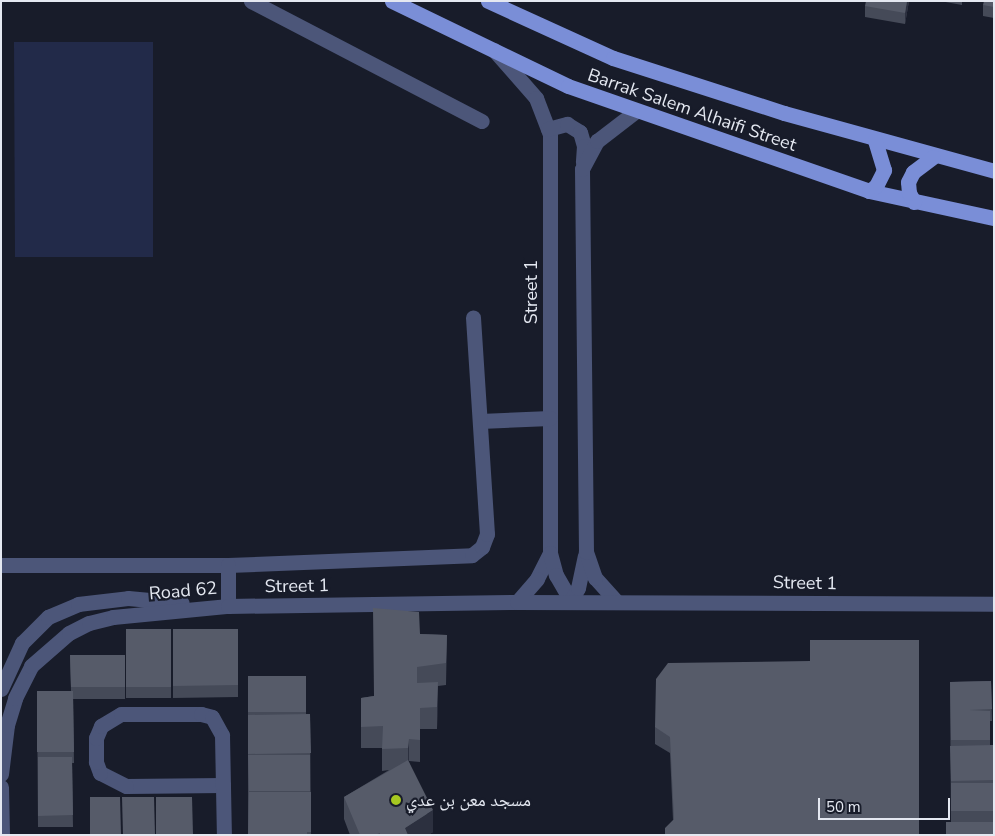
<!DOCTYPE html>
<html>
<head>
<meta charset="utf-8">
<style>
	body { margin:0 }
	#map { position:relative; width:995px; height:836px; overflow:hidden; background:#181c2a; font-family:"Nunito Sans","Noto Naskh Arabic",sans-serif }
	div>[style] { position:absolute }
	.green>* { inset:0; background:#222a49 }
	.minor>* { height:15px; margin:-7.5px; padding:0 7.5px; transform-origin:7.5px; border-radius:7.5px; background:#4c5679 }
	.major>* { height:15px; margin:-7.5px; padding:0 7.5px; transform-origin:7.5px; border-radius:7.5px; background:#7a8ed7 }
	.wall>* { inset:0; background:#454a58 }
	.shaded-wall>* { inset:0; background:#2c303f }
	.building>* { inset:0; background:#565b69 }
	.dots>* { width:14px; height:14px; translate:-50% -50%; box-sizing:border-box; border:2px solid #181c2a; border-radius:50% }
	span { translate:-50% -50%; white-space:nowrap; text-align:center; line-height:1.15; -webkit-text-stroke:4.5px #181c2a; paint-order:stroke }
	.street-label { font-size:18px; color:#e4e8f1 }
	.poi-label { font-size:18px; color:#e4e8f1 }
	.left { translate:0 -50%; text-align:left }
	.frame { position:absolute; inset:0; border:2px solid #e4e8f1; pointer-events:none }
	.scale { position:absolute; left:818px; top:798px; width:132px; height:22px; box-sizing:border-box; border:2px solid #e4e8f1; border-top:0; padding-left:6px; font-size:15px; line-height:18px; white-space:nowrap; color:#e4e8f1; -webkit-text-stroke:4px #181c2a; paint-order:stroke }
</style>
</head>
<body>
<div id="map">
	<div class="green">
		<i style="clip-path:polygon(14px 42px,153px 42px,153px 257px,15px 257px)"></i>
	</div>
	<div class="minor">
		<i style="left:251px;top:1px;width:260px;rotate:27.5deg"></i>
		<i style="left:494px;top:50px;width:64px;rotate:48.8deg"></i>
		<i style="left:536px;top:98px;width:39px;rotate:69deg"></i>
		<i style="left:550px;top:134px;width:419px;rotate:90deg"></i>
		<i style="left:550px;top:553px;width:29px;rotate:117deg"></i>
		<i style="left:537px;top:579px;width:30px;rotate:131deg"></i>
		<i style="left:548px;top:129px;width:20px;rotate:-15deg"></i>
		<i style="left:567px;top:124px;width:15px;rotate:32deg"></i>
		<i style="left:580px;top:132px;width:15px;rotate:74deg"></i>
		<i style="left:584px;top:146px;width:16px;rotate:94deg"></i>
		<i style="left:480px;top:421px;width:70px;rotate:-2.5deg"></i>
		<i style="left:550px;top:553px;width:23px;rotate:75deg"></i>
		<i style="left:556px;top:575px;width:30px;rotate:60deg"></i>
		<i style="left:571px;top:601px;width:15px;rotate:-62deg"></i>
		<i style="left:578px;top:588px;width:33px;rotate:-78deg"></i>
		<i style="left:1px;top:565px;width:227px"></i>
		<i style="left:228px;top:565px;width:244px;rotate:-2.3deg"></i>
		<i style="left:472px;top:555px;width:13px;rotate:-39deg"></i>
		<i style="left:482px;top:547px;width:14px;rotate:-69deg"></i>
		<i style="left:487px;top:534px;width:217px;rotate:-93.7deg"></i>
		<i style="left:616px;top:601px;width:31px;rotate:-132deg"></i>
		<i style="left:595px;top:578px;width:28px;rotate:-109deg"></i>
		<i style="left:586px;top:552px;width:383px;rotate:-90.6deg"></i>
		<i style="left:582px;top:169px;width:32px;rotate:-62deg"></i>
		<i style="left:597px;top:141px;width:49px;rotate:-37.6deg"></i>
		<i style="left:228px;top:606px;width:41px;rotate:-90deg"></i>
		<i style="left:1px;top:689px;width:51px;rotate:-65.5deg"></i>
		<i style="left:22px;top:643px;width:37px;rotate:-45deg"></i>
		<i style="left:48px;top:617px;width:33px;rotate:-23deg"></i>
		<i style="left:78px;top:604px;width:50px;rotate:-6.8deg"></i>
		<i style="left:128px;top:598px;width:54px;rotate:5.3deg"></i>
		<i style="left:1px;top:774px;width:49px;rotate:-83deg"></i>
		<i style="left:7px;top:725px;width:28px;rotate:-73deg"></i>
		<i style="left:15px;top:698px;width:36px;rotate:-63deg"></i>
		<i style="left:31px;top:666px;width:50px;rotate:-41deg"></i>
		<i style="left:69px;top:633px;width:22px;rotate:-27deg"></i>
		<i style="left:89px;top:623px;width:25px;rotate:-14deg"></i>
		<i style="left:113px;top:617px;width:116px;rotate:-5.5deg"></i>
		<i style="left:228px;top:606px;width:289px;rotate:-0.8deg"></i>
		<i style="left:517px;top:602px;width:477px;rotate:0.2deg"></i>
		<i style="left:223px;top:785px;width:97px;rotate:179.4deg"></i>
		<i style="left:126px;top:786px;width:29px;rotate:-153deg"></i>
		<i style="left:100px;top:773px;width:12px;rotate:-110deg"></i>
		<i style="left:96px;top:762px;width:24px;rotate:-90deg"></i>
		<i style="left:96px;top:738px;width:13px;rotate:-67deg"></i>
		<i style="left:101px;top:726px;width:23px;rotate:-31deg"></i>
		<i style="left:121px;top:714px;width:80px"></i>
		<i style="left:201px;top:714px;width:11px;rotate:15deg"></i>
		<i style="left:212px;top:717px;width:21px;rotate:61deg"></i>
		<i style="left:222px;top:735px;width:100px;rotate:88.9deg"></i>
		<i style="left:1px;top:787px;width:48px;rotate:88.8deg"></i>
	</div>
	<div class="major">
		<i style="left:392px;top:1px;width:195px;rotate:25.8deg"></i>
		<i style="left:568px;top:86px;width:319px;rotate:19.2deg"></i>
		<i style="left:869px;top:191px;width:128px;rotate:12.2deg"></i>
		<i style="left:488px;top:1px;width:137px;rotate:24.5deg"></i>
		<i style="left:613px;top:58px;width:180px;rotate:17.8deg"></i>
		<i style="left:784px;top:113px;width:218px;rotate:15.4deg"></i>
		<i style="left:869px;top:191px;width:9px;rotate:-36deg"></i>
		<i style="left:876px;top:186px;width:18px;rotate:-63deg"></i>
		<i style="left:884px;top:170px;width:31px;rotate:-107deg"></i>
		<i style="left:914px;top:202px;width:10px;rotate:-119deg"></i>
		<i style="left:909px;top:193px;width:11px;rotate:-95deg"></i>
		<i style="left:908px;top:182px;width:11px;rotate:-63deg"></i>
		<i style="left:913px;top:172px;width:25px;rotate:-37deg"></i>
	</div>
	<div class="wall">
		<i style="clip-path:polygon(909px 1px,905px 24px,865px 17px,865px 6px)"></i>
		<i style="clip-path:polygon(940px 1px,962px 1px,962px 5px)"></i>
		<i style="clip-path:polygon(994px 1px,994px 18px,983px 16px,983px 5px)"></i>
		<i style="clip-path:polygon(126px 629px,171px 629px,171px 698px,126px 698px)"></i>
		<i style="clip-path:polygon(173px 629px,238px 629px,238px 697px,173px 698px)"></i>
		<i style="clip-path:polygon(420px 634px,447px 635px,446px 685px,438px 686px,437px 729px,420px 729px,420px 762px,409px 761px,409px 762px,433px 832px,428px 835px,350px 835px,344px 819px,344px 797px,389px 770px,382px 771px,382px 748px,361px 748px,361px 698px,374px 696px)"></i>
		<i style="clip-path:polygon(919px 640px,673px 820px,670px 753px,655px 744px,655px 727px,810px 661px)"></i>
		<i style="clip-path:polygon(70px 655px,125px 655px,125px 699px,73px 699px,74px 763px,72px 763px,73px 827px,38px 827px,37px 691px,71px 691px)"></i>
		<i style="clip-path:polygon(248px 676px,306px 676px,306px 714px,310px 714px,311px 835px,248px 835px)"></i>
		<i style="clip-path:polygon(991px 681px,992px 721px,990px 721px,990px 745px,994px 745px,994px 835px,951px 822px,950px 682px)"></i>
	</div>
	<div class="shaded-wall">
		<i style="clip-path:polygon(907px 1px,909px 1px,905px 24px,905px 13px)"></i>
		<i style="clip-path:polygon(438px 682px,438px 704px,437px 729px,437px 707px)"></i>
		<i style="clip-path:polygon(409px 739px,409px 761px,408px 770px,408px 748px)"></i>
		<i style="clip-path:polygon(433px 810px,433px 832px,428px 835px,405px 835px,405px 828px)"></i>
	</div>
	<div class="building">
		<i style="clip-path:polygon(866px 1px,907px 1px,905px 13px,865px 6px)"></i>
		<i style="clip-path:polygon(984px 1px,994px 1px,994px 7px,983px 5px)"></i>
		<i style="clip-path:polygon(373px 608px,419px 612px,420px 634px,447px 635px,446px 663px,417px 667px,417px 683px,438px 682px,437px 707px,420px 708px,420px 740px,409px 739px,408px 748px,382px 749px,383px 726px,361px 727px,361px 698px,374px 696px)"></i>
		<i style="clip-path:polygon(126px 629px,171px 629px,171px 687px,126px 687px)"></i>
		<i style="clip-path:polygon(173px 629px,238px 629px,238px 685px,173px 686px)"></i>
		<i style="clip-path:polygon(810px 640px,919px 640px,919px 835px,665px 835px,665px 828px,674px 819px,670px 737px,655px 727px,656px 679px,668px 663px,810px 661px)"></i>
		<i style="clip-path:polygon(70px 655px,125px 655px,125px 687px,71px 687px)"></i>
		<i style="clip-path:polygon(248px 676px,306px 676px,306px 712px,248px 712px)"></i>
		<i style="clip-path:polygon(991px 681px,992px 709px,969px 710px,990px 711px,990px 740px,951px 740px,950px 682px)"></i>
		<i style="clip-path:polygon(37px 691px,73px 691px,74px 752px,37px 752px)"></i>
		<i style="clip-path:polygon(310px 714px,311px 753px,248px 754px,248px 715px)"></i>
		<i style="clip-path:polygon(994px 745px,994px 780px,951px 781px,950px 746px)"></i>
		<i style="clip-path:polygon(248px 755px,310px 755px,310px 791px,249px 791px)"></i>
		<i style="clip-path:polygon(38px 757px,72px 757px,73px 815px,38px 816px)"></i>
		<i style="clip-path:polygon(408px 760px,433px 810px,405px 828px,408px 835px,380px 835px,380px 833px,375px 835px,360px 835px,344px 797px)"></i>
		<i style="clip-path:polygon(951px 783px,994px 783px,994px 811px,951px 811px)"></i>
		<i style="clip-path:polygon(249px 792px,311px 792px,311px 832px,307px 832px,307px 835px,248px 835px)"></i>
		<i style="clip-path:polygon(90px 797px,120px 797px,121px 835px,90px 835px)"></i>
		<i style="clip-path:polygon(122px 797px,154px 797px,155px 835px,123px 835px)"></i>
		<i style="clip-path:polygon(156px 797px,192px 797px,193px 835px,156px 835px)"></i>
		<i style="clip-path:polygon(946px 822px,994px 822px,994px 835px,946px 835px)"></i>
	</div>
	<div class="dots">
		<i style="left:396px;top:800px;background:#a6c821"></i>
	</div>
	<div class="street-label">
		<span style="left:692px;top:110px;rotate:19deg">Barrak Salem Alhaifi Street</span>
		<span style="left:531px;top:292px;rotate:-90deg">Street 1</span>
		<span style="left:805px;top:583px;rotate:1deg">Street 1</span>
		<span style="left:297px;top:586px;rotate:-1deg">Street 1</span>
		<span style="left:183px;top:591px;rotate:-5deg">Road 62</span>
	</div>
	<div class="poi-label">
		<span class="left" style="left:406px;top:800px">مسجد معن بن عدي</span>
	</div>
	<div class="frame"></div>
	<div class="scale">50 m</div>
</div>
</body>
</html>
